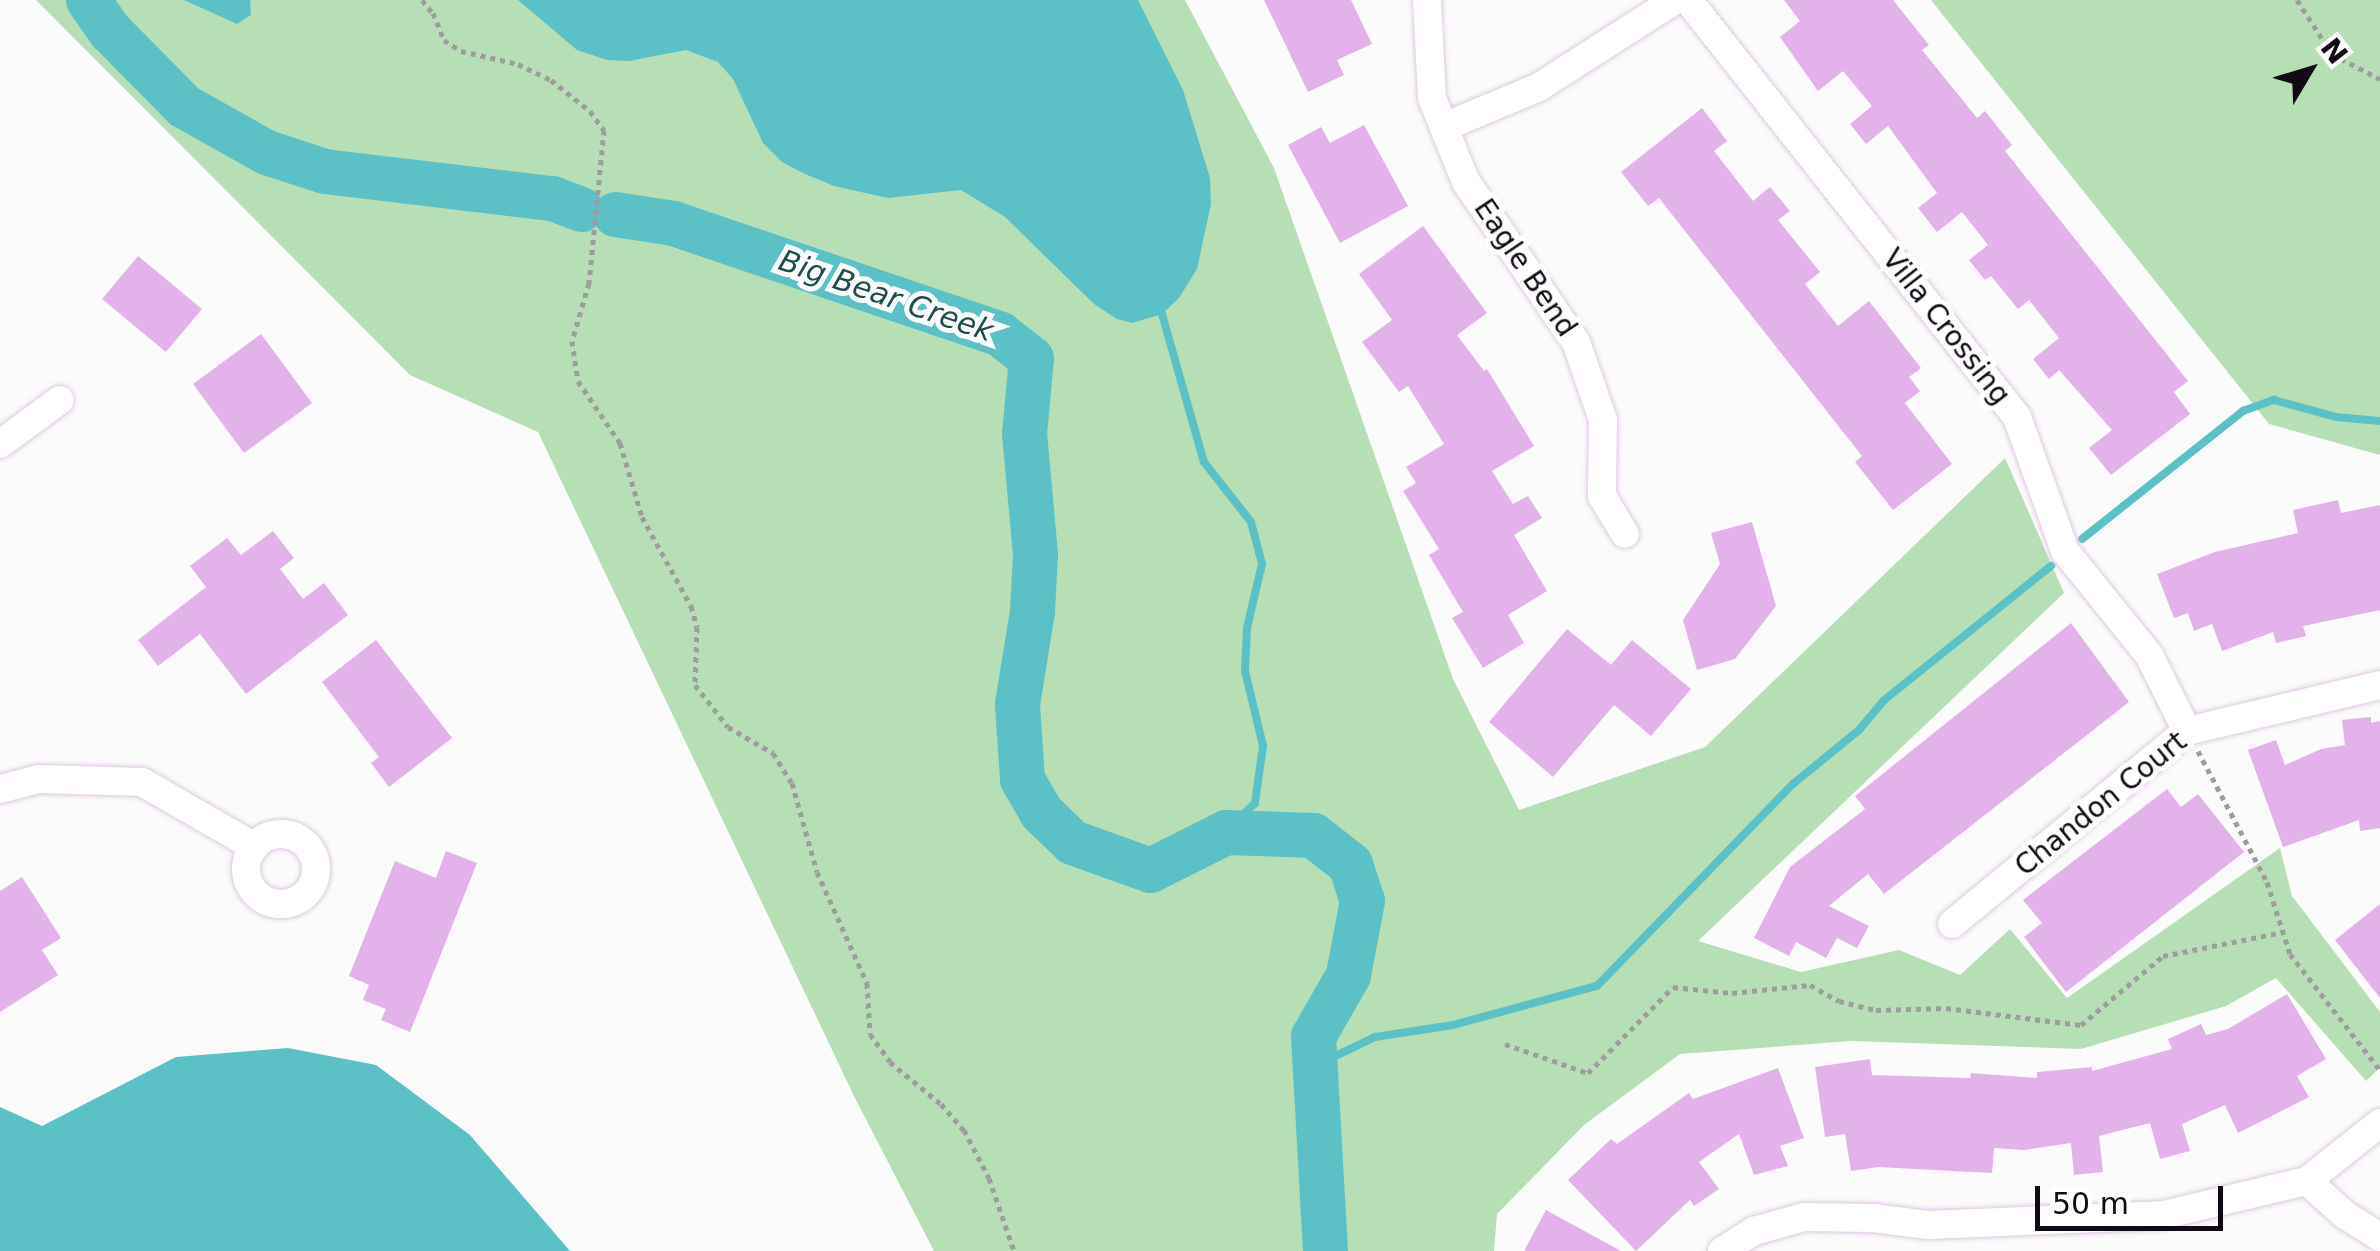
<!DOCTYPE html>
<html>
<head>
<meta charset="utf-8">
<style>
	body { margin:0 }
	#map { position:relative; width:2380px; height:1251px; overflow:hidden; background:#fbfbfb; font-family:"DejaVu Sans",sans-serif }
	div>[style] { position:absolute }
	.green>* { inset:0; background:#b6dfb6 }
	.water>* { inset:0; background:#5cc1c6 }
	.stream>* { height:8px; margin:-4px; padding:0 4px; transform-origin:4px; border-radius:4px; background:#5cc1c6 }
	.river>* { height:45px; margin:-22.5px; padding:0 22.5px; transform-origin:22.5px; border-radius:22.5px; background:#5cc1c6 }
	.building>* { inset:0; background:#e3b2ea }
	.path>* { height:5px; margin-top:-2.5px; transform-origin:0; background:repeating-linear-gradient(90deg,#9f9ca0 0 5px,transparent 0 10px) }
	.roads { filter:drop-shadow(0 0 2px #e0c7e4) drop-shadow(0 0 2px #e0c7e4) }
	.minor>* { height:28px; margin:-14px; padding:0 14px; transform-origin:14px; border-radius:14px; background:#fff }
	.minor>.ring { margin:-14px; padding:0; box-sizing:content-box; background:none; border:28px solid #fff; border-radius:50% }
	span { translate:-50% -50%; white-space:nowrap; text-align:center; line-height:1.15; -webkit-text-stroke:10px #fff; paint-order:stroke }
	.street-label { font-size:28px; color:#110913 }
	.water-label { font-size:30px; color:#1f4c4e; font-style:italic }
	.north { position:absolute; left:2260px; top:20px; width:100px; height:100px; -webkit-text-stroke:8px #fff; paint-order:stroke; rotate:52deg; font-size:28px; font-weight:700; line-height:40px; text-align:center; color:#110913 }
	.north::after { content:''; display:block; margin:auto; width:35px; height:45px; background:#110913; clip-path:polygon(50% 0,100% 100%,50% 72%,0 100%) }
	.scale { position:absolute; left:2035px; top:1186px; width:188px; height:45px; box-sizing:border-box; border:5px solid #110913; border-top:0; padding-left:12px; font-size:30px; line-height:35px; white-space:nowrap; color:#110913; -webkit-text-stroke:8px #fff; paint-order:stroke }
</style>
</head>
<body>
<div id="map">
	<div class="green">
		<i style="clip-path:polygon(36px 0,1185px 0,1274px 168px,1453px 679px,1519px 810px,1705px 747px,2005px 458px,2064px 593px,1698px 941px,1801px 972px,1899px 950px,1960px 975px,2010px 929px,2067px 998px,2280px 848px,2292px 896px,2380px 1012px,2380px 1067px,2366px 1081px,2276px 978px,2226px 1006px,2081px 1049px,1851px 1041px,1680px 1054px,1584px 1125px,1497px 1214px,1494px 1251px,934px 1251px,854px 1096px,538px 432px,410px 375px)"></i>
		<i style="clip-path:polygon(1931px 0,2380px 0,2380px 455px,2269px 424px)"></i>
	</div>
	<div class="water">
		<i style="clip-path:polygon(184px 0,250px 0,251px 15px,237px 24px)"></i>
		<i style="clip-path:polygon(518px 0,1138px 0,1183px 90px,1210px 178px,1211px 204px,1197px 269px,1179px 298px,1162px 314px,1132px 323px,1117px 319px,1094px 304px,1005px 217px,961px 190px,888px 198px,834px 186px,805px 174px,782px 162px,763px 143px,733px 79px,718px 62px,686px 50px,629px 61px,607px 60px,577px 50px)"></i>
		<i style="clip-path:polygon(288px 1048px,376px 1065px,470px 1135px,570px 1251px,0 1251px,0 1107px,42px 1126px,176px 1057px)"></i>
	</div>
	<div class="stream">
		<i style="left:1156px;top:307px;width:9px;rotate:49deg"></i>
		<i style="left:1162px;top:314px;width:154px;rotate:74.2deg"></i>
		<i style="left:1204px;top:462px;width:76px;rotate:51.9deg"></i>
		<i style="left:1251px;top:522px;width:43px;rotate:75.3deg"></i>
		<i style="left:1262px;top:564px;width:66px;rotate:103.2deg"></i>
		<i style="left:1247px;top:628px;width:43px;rotate:92.7deg"></i>
		<i style="left:1245px;top:671px;width:77px;rotate:76.5deg"></i>
		<i style="left:1263px;top:746px;width:58px;rotate:98deg"></i>
		<i style="left:1255px;top:803px;width:41px;rotate:135deg"></i>
		<i style="left:2082px;top:539px;width:206px;rotate:-38.5deg"></i>
		<i style="left:2243px;top:411px;width:33px;rotate:-20deg"></i>
		<i style="left:2274px;top:400px;width:64px;rotate:15.3deg"></i>
		<i style="left:2336px;top:417px;width:44px;rotate:5.2deg"></i>
		<i style="left:1313px;top:1067px;width:69px;rotate:-25.8deg"></i>
		<i style="left:1375px;top:1037px;width:79px;rotate:-8.7deg"></i>
		<i style="left:1453px;top:1025px;width:149px;rotate:-15.2deg"></i>
		<i style="left:1597px;top:986px;width:281px;rotate:-45.9deg"></i>
		<i style="left:1793px;top:784px;width:85px;rotate:-39.3deg"></i>
		<i style="left:1859px;top:730px;width:38px;rotate:-50deg"></i>
		<i style="left:1883px;top:701px;width:216px;rotate:-38.8deg"></i>
	</div>
	<div class="river">
		<i style="left:88px;top:0;width:38px;rotate:55deg"></i>
		<i style="left:110px;top:31px;width:105px;rotate:45.4deg"></i>
		<i style="left:184px;top:106px;width:94px;rotate:29.3deg"></i>
		<i style="left:266px;top:152px;width:61px;rotate:18.1deg"></i>
		<i style="left:324px;top:171px;width:230px;rotate:6.8deg"></i>
		<i style="left:552px;top:198px;width:31px;rotate:21deg"></i>
		<i style="left:615px;top:214px;width:59px;rotate:8.8deg"></i>
		<i style="left:673px;top:223px;width:345px;rotate:18.7deg"></i>
		<i style="left:1000px;top:334px;width:39px;rotate:38deg"></i>
		<i style="left:1031px;top:358px;width:75px;rotate:95.3deg"></i>
		<i style="left:1024px;top:433px;width:122px;rotate:84.8deg"></i>
		<i style="left:1035px;top:555px;width:56px;rotate:93.1deg"></i>
		<i style="left:1032px;top:611px;width:94px;rotate:99.2deg"></i>
		<i style="left:1017px;top:704px;width:75px;rotate:86.2deg"></i>
		<i style="left:1022px;top:779px;width:38px;rotate:60deg"></i>
		<i style="left:1041px;top:812px;width:43px;rotate:44.1deg"></i>
		<i style="left:1072px;top:842px;width:83px;rotate:19.7deg"></i>
		<i style="left:1150px;top:870px;width:85px;rotate:-26.6deg"></i>
		<i style="left:1226px;top:832px;width:87px;rotate:2deg"></i>
		<i style="left:1313px;top:835px;width:47px;rotate:38.1deg"></i>
		<i style="left:1350px;top:864px;width:38px;rotate:72deg"></i>
		<i style="left:1362px;top:900px;width:76px;rotate:100.6deg"></i>
		<i style="left:1348px;top:975px;width:70px;rotate:119.8deg"></i>
		<i style="left:1313px;top:1036px;width:215px;rotate:86.8deg"></i>
	</div>
	<div class="building">
		<i style="clip-path:polygon(1264px 0,1351px 0,1372px 44px,1337px 60px,1344px 75px,1308px 92px)"></i>
		<i style="clip-path:polygon(1784px 0,1893px 0,1929px 45px,1922px 50px,1977px 118px,1985px 111px,2012px 145px,2005px 151px,2188px 381px,2174px 392px,2190px 414px,2111px 475px,2089px 448px,2112px 430px,2059px 370px,2049px 379px,2033px 359px,2059px 338px,2029px 300px,2018px 309px,1991px 276px,1985px 280px,1969px 260px,1988px 245px,1962px 212px,1937px 232px,1918px 208px,1937px 193px,1888px 126px,1866px 144px,1850px 124px,1872px 106px,1843px 71px,1818px 91px,1780px 37px,1800px 21px)"></i>
		<i style="clip-path:polygon(1702px 108px,1727px 141px,1714px 151px,1753px 201px,1770px 187px,1790px 211px,1778px 220px,1820px 272px,1805px 284px,1838px 326px,1869px 301px,1921px 368px,1909px 377px,1920px 391px,1905px 403px,1952px 464px,1893px 510px,1855px 462px,1862px 456px,1659px 198px,1648px 206px,1621px 172px)"></i>
		<i style="clip-path:polygon(1364px 125px,1408px 206px,1340px 243px,1288px 145px,1321px 127px,1330px 143px)"></i>
		<i style="clip-path:polygon(1423px 226px,1487px 313px,1457px 335px,1484px 371px,1487px 369px,1534px 446px,1492px 471px,1513px 504px,1528px 496px,1542px 518px,1514px 535px,1547px 591px,1508px 615px,1524px 643px,1483px 668px,1452px 618px,1463px 612px,1429px 555px,1439px 549px,1403px 491px,1416px 483px,1406px 467px,1444px 444px,1408px 386px,1399px 392px,1362px 342px,1392px 320px,1359px 274px)"></i>
		<i style="clip-path:polygon(138px 256px,202px 309px,166px 352px,102px 299px)"></i>
		<i style="clip-path:polygon(261px 334px,312px 403px,244px 453px,193px 384px)"></i>
		<i style="clip-path:polygon(2338px 500px,2341px 513px,2380px 505px,2380px 610px,2303px 626px,2306px 636px,2276px 643px,2273px 632px,2222px 651px,2212px 624px,2194px 631px,2188px 613px,2174px 618px,2157px 574px,2215px 552px,2298px 533px,2293px 510px)"></i>
		<i style="clip-path:polygon(1752px 522px,1776px 606px,1735px 659px,1697px 670px,1683px 620px,1720px 564px,1711px 533px)"></i>
		<i style="clip-path:polygon(273px 531px,294px 558px,280px 569px,303px 599px,324px 583px,348px 615px,246px 694px,200px 634px,158px 666px,138px 640px,206px 587px,190px 566px,227px 538px,241px 555px)"></i>
		<i style="clip-path:polygon(2071px 623px,2129px 702px,1884px 894px,1868px 874px,1829px 906px,1869px 926px,1857px 948px,1837px 938px,1826px 958px,1796px 942px,1789px 956px,1754px 938px,1790px 867px,1865px 809px,1855px 796px)"></i>
		<i style="clip-path:polygon(1567px 629px,1611px 665px,1632px 640px,1691px 689px,1651px 736px,1614px 705px,1553px 777px,1489px 722px)"></i>
		<i style="clip-path:polygon(376px 640px,452px 738px,389px 787px,371px 763px,379px 757px,322px 682px)"></i>
		<i style="clip-path:polygon(2371px 717px,2371px 723px,2380px 721px,2380px 828px,2360px 831px,2359px 820px,2283px 847px,2248px 750px,2276px 740px,2285px 765px,2321px 749px,2345px 745px,2342px 720px)"></i>
		<i style="clip-path:polygon(2167px 789px,2181px 807px,2198px 794px,2244px 852px,2066px 992px,2024px 937px,2042px 923px,2023px 900px)"></i>
		<i style="clip-path:polygon(446px 851px,477px 863px,410px 1032px,381px 1020px,386px 1009px,363px 1000px,369px 985px,349px 976px,395px 861px,436px 878px)"></i>
		<i style="clip-path:polygon(22px 877px,61px 938px,42px 950px,58px 975px,0 1012px,0 891px)"></i>
		<i style="clip-path:polygon(2380px 904px,2380px 998px,2335px 940px)"></i>
		<i style="clip-path:polygon(2287px 994px,2326px 1059px,2297px 1076px,2309px 1097px,2238px 1133px,2225px 1105px,2182px 1124px,2190px 1151px,2160px 1159px,2150px 1123px,2099px 1136px,2103px 1172px,2074px 1175px,2071px 1143px,2024px 1150px,1994px 1148px,1992px 1173px,1878px 1167px,1851px 1171px,1845px 1134px,1825px 1137px,1815px 1067px,1870px 1059px,1872px 1075px,1970px 1078px,1971px 1073px,2037px 1078px,2037px 1072px,2092px 1067px,2092px 1071px,2172px 1049px,2168px 1039px,2201px 1024px,2206px 1035px,2228px 1029px)"></i>
		<i style="clip-path:polygon(1778px 1068px,1804px 1138px,1780px 1146px,1788px 1166px,1754px 1175px,1739px 1134px,1699px 1162px,1719px 1189px,1694px 1206px,1690px 1200px,1636px 1251px,1568px 1180px,1611px 1139px,1617px 1144px,1689px 1093px,1693px 1099px)"></i>
		<i style="clip-path:polygon(1546px 1210px,1621px 1251px,1524px 1251px)"></i>
	</div>
	<div class="path">
		<i style="left:422px;top:0;width:17px;rotate:50deg"></i>
		<i style="left:433px;top:13px;width:29px;rotate:68deg"></i>
		<i style="left:444px;top:40px;width:20px;rotate:33deg"></i>
		<i style="left:461px;top:51px;width:58px;rotate:12.8deg"></i>
		<i style="left:518px;top:64px;width:37px;rotate:26deg"></i>
		<i style="left:551px;top:80px;width:50px;rotate:38.5deg"></i>
		<i style="left:590px;top:111px;width:24px;rotate:54deg"></i>
		<i style="left:604px;top:130px;width:154px;rotate:95.6deg"></i>
		<i style="left:589px;top:283px;width:60px;rotate:106.3deg"></i>
		<i style="left:572px;top:341px;width:40px;rotate:81.5deg"></i>
		<i style="left:578px;top:381px;width:75px;rotate:55.9deg"></i>
		<i style="left:620px;top:443px;width:77px;rotate:73.4deg"></i>
		<i style="left:642px;top:517px;width:102px;rotate:61.2deg"></i>
		<i style="left:691px;top:606px;width:22px;rotate:74deg"></i>
		<i style="left:697px;top:627px;width:58px;rotate:92deg"></i>
		<i style="left:695px;top:685px;width:53px;rotate:51.8deg"></i>
		<i style="left:728px;top:727px;width:52px;rotate:30deg"></i>
		<i style="left:773px;top:753px;width:36px;rotate:58deg"></i>
		<i style="left:792px;top:783px;width:92px;rotate:74.3deg"></i>
		<i style="left:817px;top:872px;width:122px;rotate:65.8deg"></i>
		<i style="left:867px;top:983px;width:51px;rotate:86.6deg"></i>
		<i style="left:870px;top:1034px;width:34px;rotate:54deg"></i>
		<i style="left:890px;top:1062px;width:66px;rotate:39.5deg"></i>
		<i style="left:941px;top:1104px;width:35px;rotate:49deg"></i>
		<i style="left:964px;top:1130px;width:54px;rotate:62.5deg"></i>
		<i style="left:989px;top:1178px;width:77px;rotate:71.1deg"></i>
		<i style="left:2297px;top:0;width:64px;rotate:57.1deg"></i>
		<i style="left:2332px;top:54px;width:54px;rotate:27.5deg"></i>
		<i style="left:2198px;top:751px;width:148px;rotate:62.2deg"></i>
		<i style="left:2267px;top:882px;width:76px;rotate:72.3deg"></i>
		<i style="left:2290px;top:954px;width:147px;rotate:52.2deg"></i>
		<i style="left:1505px;top:1044px;width:88px;rotate:19.3deg"></i>
		<i style="left:1588px;top:1073px;width:121px;rotate:-45.3deg"></i>
		<i style="left:1673px;top:987px;width:59px;rotate:5.8deg"></i>
		<i style="left:1732px;top:993px;width:78px;rotate:-5.9deg"></i>
		<i style="left:1810px;top:985px;width:33px;rotate:29deg"></i>
		<i style="left:1839px;top:1001px;width:38px;rotate:14deg"></i>
		<i style="left:1876px;top:1010px;width:70px;rotate:-1.6deg"></i>
		<i style="left:1946px;top:1008px;width:136px;rotate:7.2deg"></i>
		<i style="left:2081px;top:1025px;width:107px;rotate:-40.1deg"></i>
		<i style="left:2163px;top:956px;width:122px;rotate:-11.3deg"></i>
	</div>
	<div class="roads">
		<div class="minor">
			<i style="left:1427px;top:0;width:98px;rotate:87.1deg"></i>
			<i style="left:1432px;top:98px;width:91px;rotate:68deg"></i>
			<i style="left:1466px;top:182px;width:194px;rotate:55.5deg"></i>
			<i style="left:1576px;top:342px;width:83px;rotate:70.9deg"></i>
			<i style="left:1603px;top:420px;width:76px;rotate:90.8deg"></i>
			<i style="left:1602px;top:496px;width:44px;rotate:58.8deg"></i>
			<i style="left:1688px;top:0;width:531px;rotate:51.73deg"></i>
			<i style="left:2017px;top:417px;width:142px;rotate:70.3deg"></i>
			<i style="left:2065px;top:551px;width:134px;rotate:51.1deg"></i>
			<i style="left:2149px;top:655px;width:85px;rotate:63.4deg"></i>
			<i style="left:1444px;top:127px;width:103px;rotate:-22.8deg"></i>
			<i style="left:1539px;top:87px;width:161px;rotate:-32.6deg"></i>
			<i style="left:0;top:444px;width:74px;rotate:-36.3deg"></i>
			<i style="left:0;top:789px;width:40px;rotate:-14.4deg"></i>
			<i style="left:39px;top:779px;width:103px;rotate:1.7deg"></i>
			<i style="left:142px;top:782px;width:130px;rotate:29.9deg"></i>
			<i class="ring" style="left:246px;top:834px;width:42px;height:42px"></i>
			<i style="left:1952px;top:924px;width:304px;rotate:-39.4deg"></i>
			<i style="left:2187px;top:731px;width:198px;rotate:-13.4deg"></i>
			<i style="left:2307px;top:1181px;width:51px;rotate:41.8deg"></i>
			<i style="left:2345px;top:1215px;width:41px;rotate:32.2deg"></i>
			<i style="left:1722px;top:1251px;width:38px;rotate:-32deg"></i>
			<i style="left:1754px;top:1231px;width:52px;rotate:-15.6deg"></i>
			<i style="left:1804px;top:1217px;width:69px;rotate:0.8deg"></i>
			<i style="left:1873px;top:1218px;width:55px;rotate:7.3deg"></i>
			<i style="left:1928px;top:1225px;width:235px;rotate:-2.4deg"></i>
			<i style="left:2163px;top:1215px;width:148px;rotate:-13.3deg"></i>
			<i style="left:2307px;top:1181px;width:93px;rotate:-38.5deg"></i>
		</div>
	</div>
	<div class="street-label">
		<span style="left:1525px;top:268px;rotate:56deg">Eagle Bend</span>
		<span style="left:1946px;top:327px;rotate:52deg">Villa Crossing</span>
		<span style="left:2101px;top:804px;rotate:-39deg">Chandon Court</span>
	</div>
	<div class="water-label">
		<span style="left:886px;top:296px;rotate:19deg">Big Bear Creek</span>
	</div>
	<div class="north">N</div>
	<div class="scale">50 m</div>
</div>
</body>
</html>
